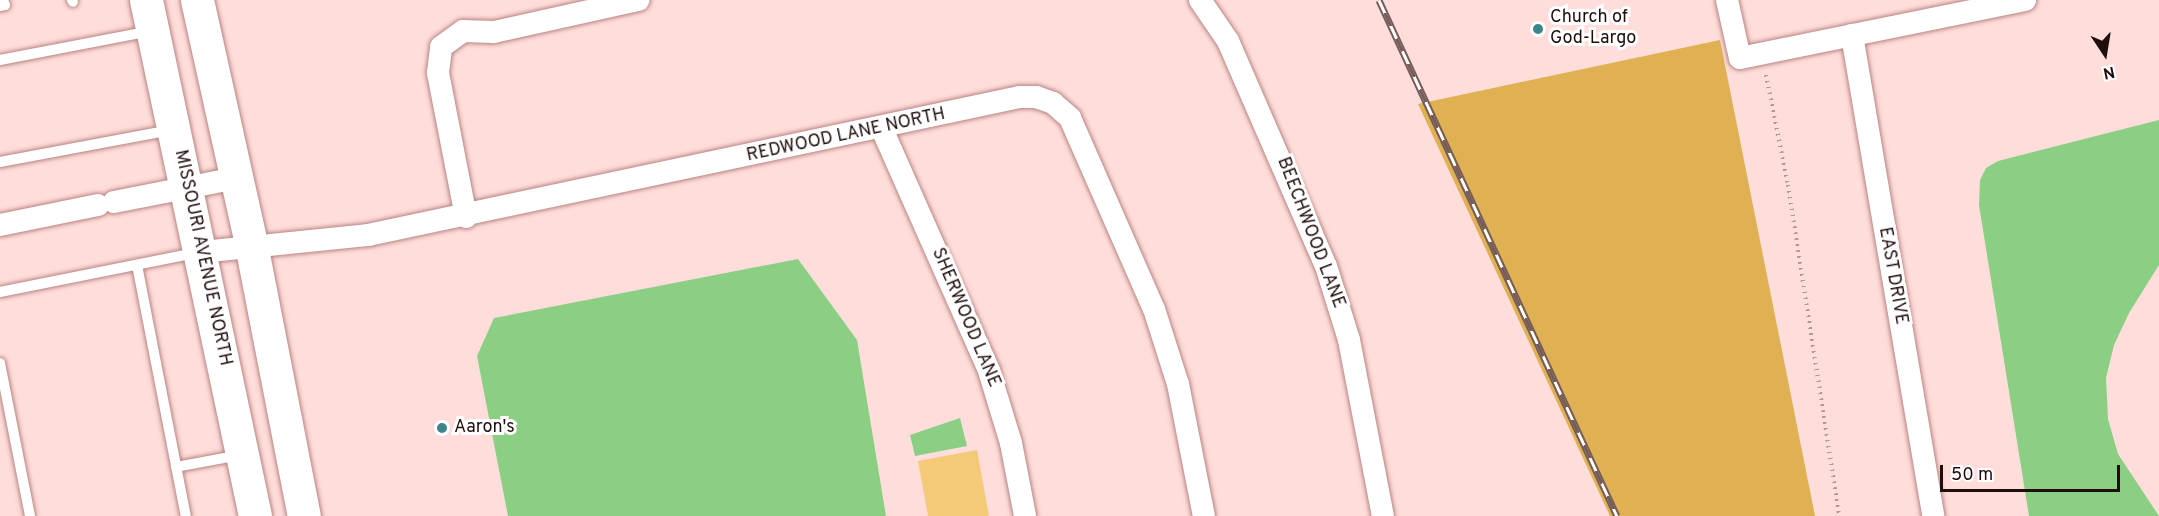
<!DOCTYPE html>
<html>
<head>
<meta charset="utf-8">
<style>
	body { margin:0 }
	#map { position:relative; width:2159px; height:516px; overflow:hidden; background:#ffddda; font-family:Overpass,sans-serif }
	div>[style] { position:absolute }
	.green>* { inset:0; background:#f4c978 }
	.forest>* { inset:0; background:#e0b152 }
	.water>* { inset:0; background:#8acf84 }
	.path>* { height:4px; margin-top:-2px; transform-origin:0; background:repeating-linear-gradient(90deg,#b39794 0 1.5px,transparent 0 6px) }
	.roads { filter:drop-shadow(0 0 2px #b88582) drop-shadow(0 0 2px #b88582) }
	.service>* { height:10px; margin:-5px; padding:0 5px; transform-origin:5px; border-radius:5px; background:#fff }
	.minor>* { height:22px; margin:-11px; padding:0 11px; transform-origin:11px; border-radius:11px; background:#fff }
	.primary>* { height:33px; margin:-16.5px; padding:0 16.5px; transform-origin:16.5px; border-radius:16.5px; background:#fff }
	.rail>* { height:7px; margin-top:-3.5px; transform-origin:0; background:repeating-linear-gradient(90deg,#fff 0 14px,#745c5a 0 28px); box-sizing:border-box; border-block:2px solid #745c5a }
	.dots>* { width:16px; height:16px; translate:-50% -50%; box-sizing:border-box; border:3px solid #fff; border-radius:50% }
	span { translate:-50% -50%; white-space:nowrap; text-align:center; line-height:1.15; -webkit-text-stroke:6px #fff; paint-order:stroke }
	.poi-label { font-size:18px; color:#200e0d }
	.left { translate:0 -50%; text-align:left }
	.street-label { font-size:18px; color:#200e0d }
	.north { position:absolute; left:2075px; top:24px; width:60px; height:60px; -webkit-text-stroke:4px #fff; paint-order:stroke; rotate:168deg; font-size:16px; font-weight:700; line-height:24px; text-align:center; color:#200e0d }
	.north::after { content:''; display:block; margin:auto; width:21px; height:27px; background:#200e0d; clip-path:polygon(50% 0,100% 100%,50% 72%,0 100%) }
	.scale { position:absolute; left:1940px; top:465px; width:180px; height:27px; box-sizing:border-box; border:3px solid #200e0d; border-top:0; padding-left:8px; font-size:18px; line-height:21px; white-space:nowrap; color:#200e0d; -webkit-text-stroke:4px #fff; paint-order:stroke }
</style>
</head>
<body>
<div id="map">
	<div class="green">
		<i style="clip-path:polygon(977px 450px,989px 516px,928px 516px,918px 461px)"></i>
	</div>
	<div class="forest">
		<i style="clip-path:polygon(1720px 40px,1815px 516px,1610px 516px,1418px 104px)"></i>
	</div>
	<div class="water">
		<i style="clip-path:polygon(2159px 120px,2159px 265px,2129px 313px,2114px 345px,2106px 378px,2108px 419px,2118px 454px,2159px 516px,2029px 516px,1979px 205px,1980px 180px,1986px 168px,1998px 161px)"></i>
		<i style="clip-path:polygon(798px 259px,857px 340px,886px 516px,508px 516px,477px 356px,494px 318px)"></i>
		<i style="clip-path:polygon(960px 418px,967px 446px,915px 456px,910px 435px)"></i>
	</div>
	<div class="path">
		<i style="left:1766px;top:75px;width:112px;rotate:78.7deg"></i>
		<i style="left:1788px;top:185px;width:335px;rotate:81.2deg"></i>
	</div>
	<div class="roads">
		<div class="service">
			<i style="left:72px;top:0;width:2px;rotate:63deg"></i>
			<i style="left:0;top:6px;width:5px;rotate:-11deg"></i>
			<i style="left:5px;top:5px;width:5px;rotate:-112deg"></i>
			<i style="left:0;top:60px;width:153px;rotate:-10.9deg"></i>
			<i style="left:0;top:162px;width:174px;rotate:-10.6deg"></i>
			<i style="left:137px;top:265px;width:256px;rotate:79deg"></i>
			<i style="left:0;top:292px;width:199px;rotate:-11.3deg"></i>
			<i style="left:0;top:363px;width:156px;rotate:78.9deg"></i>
			<i style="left:176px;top:467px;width:65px;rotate:-10.6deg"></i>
		</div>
		<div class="minor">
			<i style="left:1200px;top:0;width:50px;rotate:55.7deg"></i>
			<i style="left:1228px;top:41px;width:245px;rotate:66.5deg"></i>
			<i style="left:1326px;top:266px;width:77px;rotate:72.7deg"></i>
			<i style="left:1349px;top:340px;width:179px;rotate:79.1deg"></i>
			<i style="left:1727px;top:0;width:59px;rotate:77.4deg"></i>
			<i style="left:1740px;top:58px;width:291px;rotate:-11.5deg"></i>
			<i style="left:1852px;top:35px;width:488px;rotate:80.4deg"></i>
			<i style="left:882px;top:129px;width:265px;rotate:66.1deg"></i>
			<i style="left:989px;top:371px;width:75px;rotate:73deg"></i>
			<i style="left:1011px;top:443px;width:74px;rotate:79.1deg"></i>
			<i style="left:114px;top:202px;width:124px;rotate:-11.1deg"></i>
			<i style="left:466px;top:217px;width:147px;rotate:-101deg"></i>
			<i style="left:438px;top:73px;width:26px;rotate:-83deg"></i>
			<i style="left:441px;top:47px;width:27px;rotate:-36deg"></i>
			<i style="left:463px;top:31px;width:31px;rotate:2deg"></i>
			<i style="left:494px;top:32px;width:148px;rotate:-12.5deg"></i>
			<i style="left:0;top:225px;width:100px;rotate:-11.5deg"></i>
			<i style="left:201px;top:252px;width:168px;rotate:-5.8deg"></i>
			<i style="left:368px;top:235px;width:666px;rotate:-11.95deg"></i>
			<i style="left:1020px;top:97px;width:16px"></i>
			<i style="left:1036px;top:97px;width:18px;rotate:19deg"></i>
			<i style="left:1053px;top:103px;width:23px;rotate:41deg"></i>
			<i style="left:1070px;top:118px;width:209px;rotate:66.3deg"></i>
			<i style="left:1154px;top:309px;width:79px;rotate:72.3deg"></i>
			<i style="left:1178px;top:384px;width:135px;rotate:78.9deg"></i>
		</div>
		<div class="primary">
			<i style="left:146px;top:0;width:527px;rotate:78.07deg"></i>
			<i style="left:197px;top:0;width:250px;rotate:77.5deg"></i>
			<i style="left:251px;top:244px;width:277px;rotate:79deg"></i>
		</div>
	</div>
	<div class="rail">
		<i style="left:1379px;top:0;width:568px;rotate:65.24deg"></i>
	</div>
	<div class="dots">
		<i style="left:1538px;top:29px;background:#3d858b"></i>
		<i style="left:442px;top:428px;background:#3d858b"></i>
	</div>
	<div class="poi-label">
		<span class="left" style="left:1550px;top:29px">Church of<br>God-Largo</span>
		<span class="left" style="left:454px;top:428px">Aaron's</span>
	</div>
	<div class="street-label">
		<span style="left:846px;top:136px;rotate:-12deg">REDWOOD LANE NORTH</span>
		<span style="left:1310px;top:233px;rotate:69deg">BEECHWOOD LANE</span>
		<span style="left:202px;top:258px;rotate:78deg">MISSOURI AVENUE NORTH</span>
		<span style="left:1892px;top:276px;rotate:80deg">EAST DRIVE</span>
		<span style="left:965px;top:318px;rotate:67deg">SHERWOOD LANE</span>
	</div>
	<div class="north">N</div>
	<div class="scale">50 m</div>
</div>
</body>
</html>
